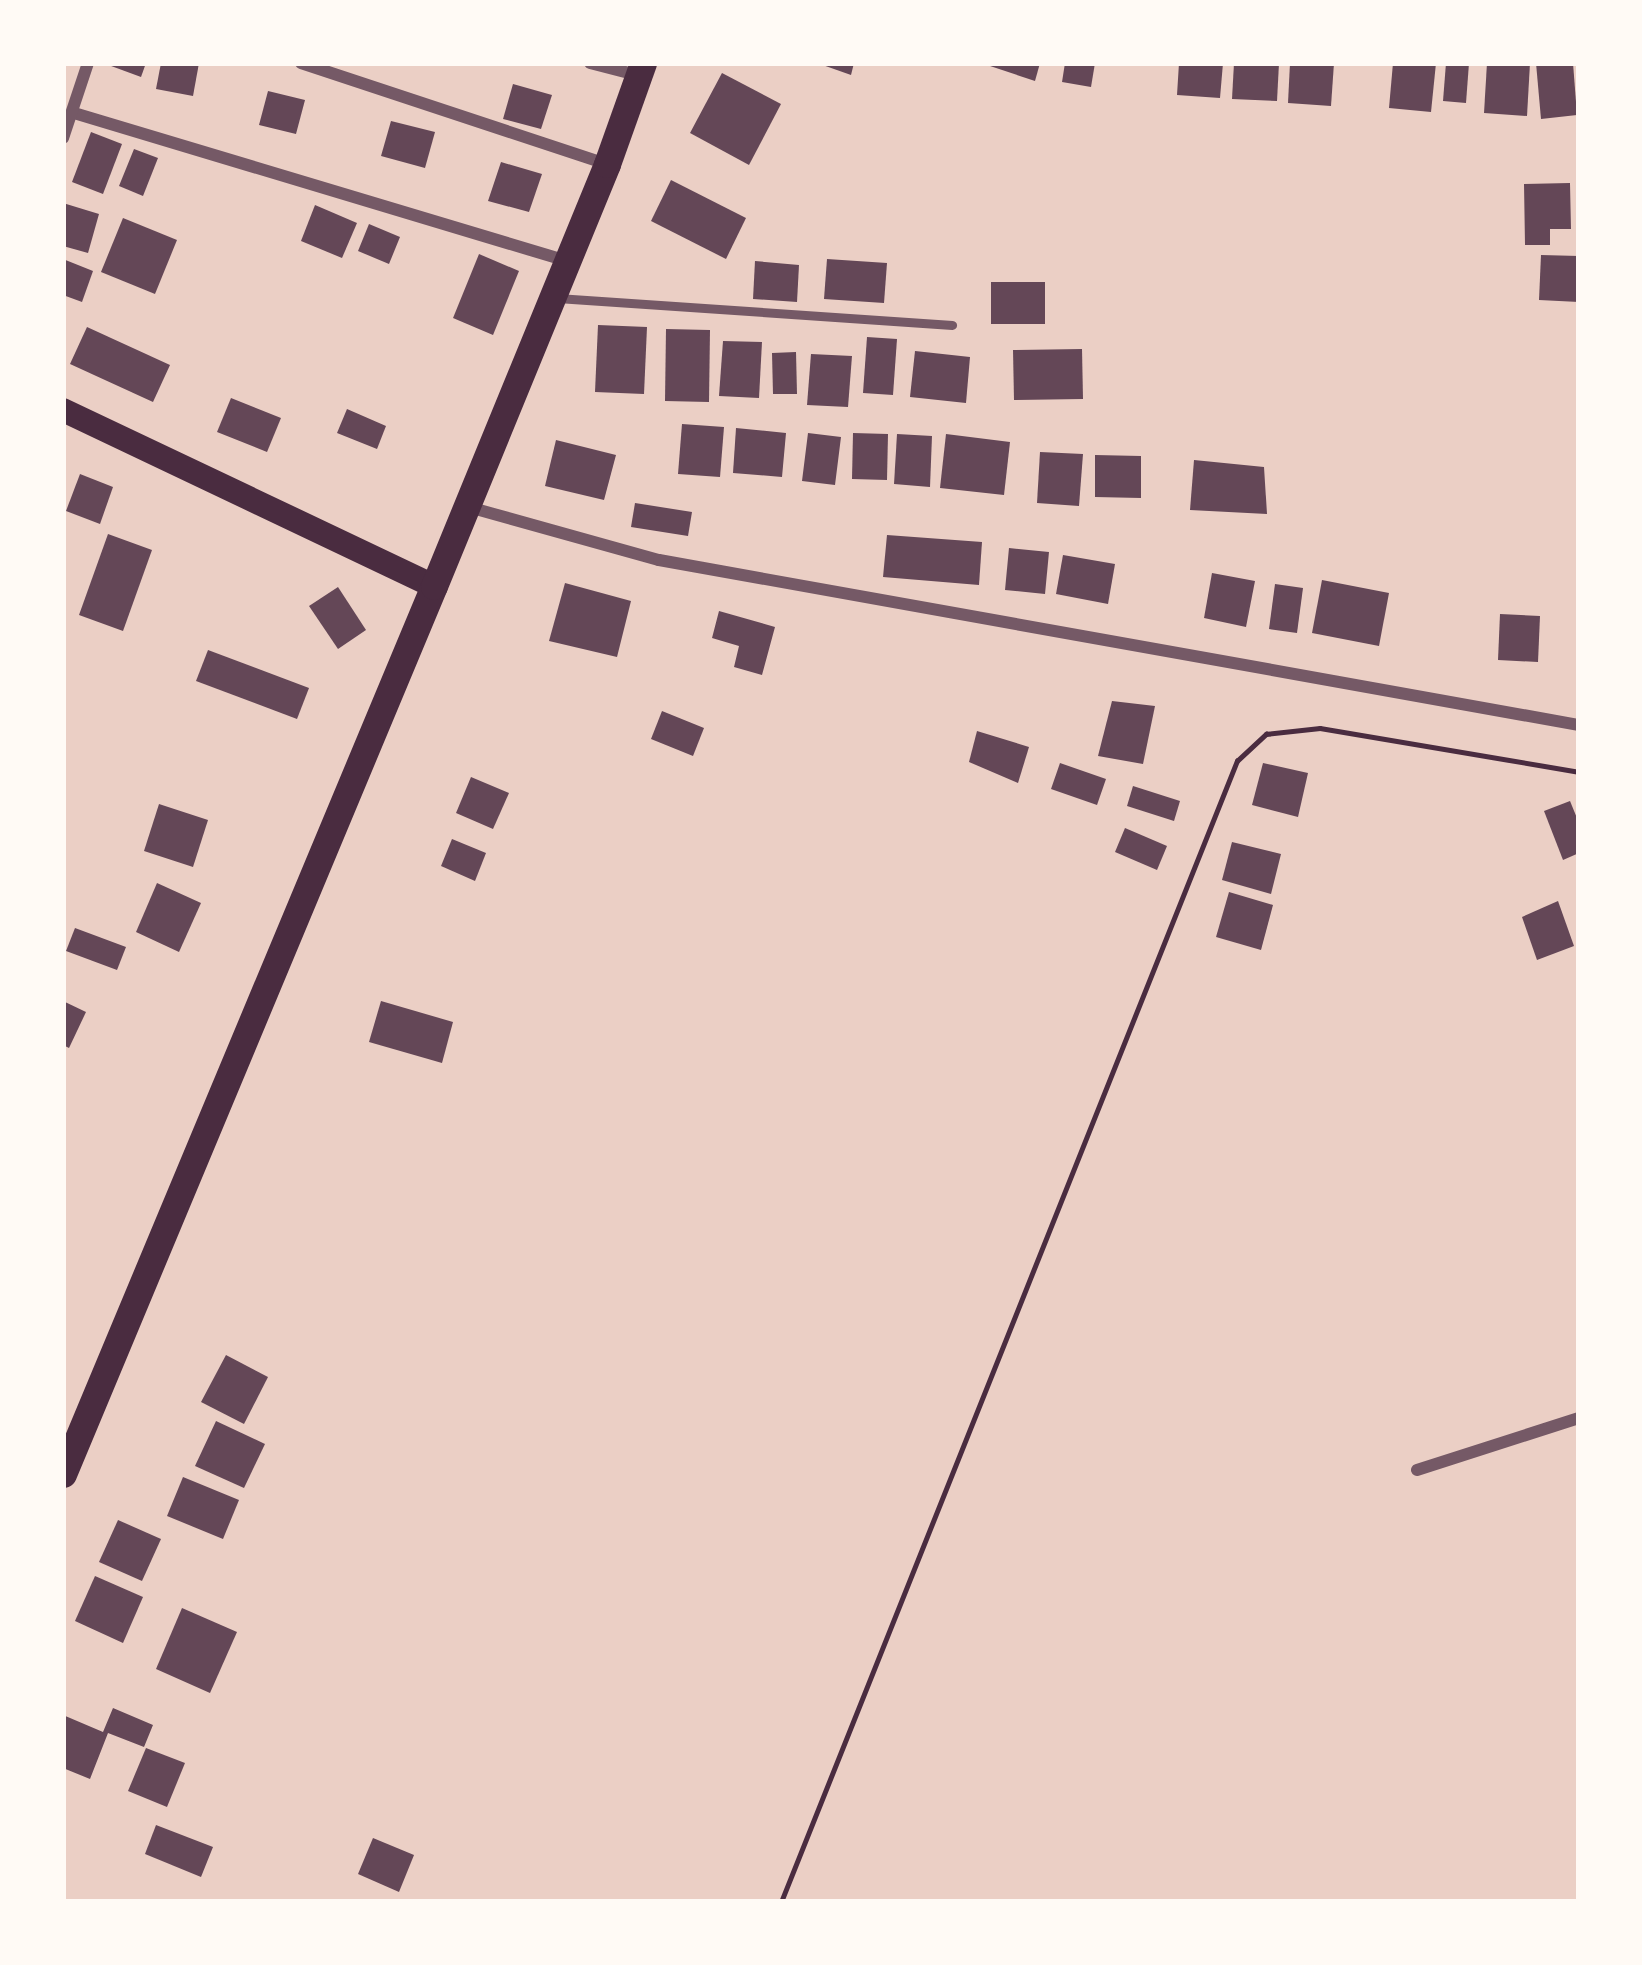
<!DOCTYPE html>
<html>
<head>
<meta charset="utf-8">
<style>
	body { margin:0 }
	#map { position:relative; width:1642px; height:1965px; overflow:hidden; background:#f7e1d7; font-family:Jost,sans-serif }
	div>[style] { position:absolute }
	.green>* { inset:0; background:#ebcfc5 }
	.building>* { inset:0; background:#644757 }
	.path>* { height:4.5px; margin:-2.25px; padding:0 2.25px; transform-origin:2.25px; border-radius:2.25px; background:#4a2c40 }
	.service>* { height:9px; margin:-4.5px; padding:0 4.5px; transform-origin:4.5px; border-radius:4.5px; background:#755966 }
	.minor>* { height:12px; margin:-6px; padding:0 6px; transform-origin:6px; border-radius:6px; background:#755966 }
	.secondary>* { height:24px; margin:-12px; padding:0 12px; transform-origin:12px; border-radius:12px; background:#4a2c40 }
	.primary>* { height:27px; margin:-13.5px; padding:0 13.5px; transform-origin:13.5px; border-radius:13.5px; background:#4a2c40 }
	span { translate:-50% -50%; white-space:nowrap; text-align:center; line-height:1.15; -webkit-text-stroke:9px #fffaf5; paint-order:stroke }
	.frame { position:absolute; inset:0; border:66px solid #fffaf5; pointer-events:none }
</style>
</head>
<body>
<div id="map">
	<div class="green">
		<i style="clip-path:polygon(63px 63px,1579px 63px,1579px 1902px,63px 1902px)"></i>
	</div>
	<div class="building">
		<i style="clip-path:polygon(103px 63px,146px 63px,141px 77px)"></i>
		<i style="clip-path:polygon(161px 63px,199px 63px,193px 96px,156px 89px)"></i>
		<i style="clip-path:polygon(817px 63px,854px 63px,851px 75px)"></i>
		<i style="clip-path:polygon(981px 63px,1040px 63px,1035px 81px)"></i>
		<i style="clip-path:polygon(1065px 63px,1095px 63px,1091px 87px,1062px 82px)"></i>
		<i style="clip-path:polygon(1179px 63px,1223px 63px,1220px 98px,1177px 95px)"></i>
		<i style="clip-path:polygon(1234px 63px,1279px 63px,1277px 101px,1232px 99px)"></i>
		<i style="clip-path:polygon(1290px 63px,1334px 63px,1331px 106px,1288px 103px)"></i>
		<i style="clip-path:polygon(1393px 63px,1436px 63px,1431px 112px,1389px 108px)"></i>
		<i style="clip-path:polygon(1446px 63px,1469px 63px,1466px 103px,1443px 101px)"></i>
		<i style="clip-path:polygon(1487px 63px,1530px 63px,1527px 116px,1484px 113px)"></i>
		<i style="clip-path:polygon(1536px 63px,1573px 63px,1577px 115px,1541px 119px)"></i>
		<i style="clip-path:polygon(722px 73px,781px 104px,749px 165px,690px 133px)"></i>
		<i style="clip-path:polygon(513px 84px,552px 95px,541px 129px,503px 119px)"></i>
		<i style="clip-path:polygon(268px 91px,305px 100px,296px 134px,259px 125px)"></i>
		<i style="clip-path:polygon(391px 121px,435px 132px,425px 168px,381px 156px)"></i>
		<i style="clip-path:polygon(91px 132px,122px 144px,103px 194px,72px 182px)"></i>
		<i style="clip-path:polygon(134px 149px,158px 158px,143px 196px,119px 186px)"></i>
		<i style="clip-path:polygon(501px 162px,542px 174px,529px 212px,488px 201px)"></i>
		<i style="clip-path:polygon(671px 180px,746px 218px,726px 259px,651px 221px)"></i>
		<i style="clip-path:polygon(1570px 183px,1571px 229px,1550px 229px,1550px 245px,1525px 245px,1524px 184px)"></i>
		<i style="clip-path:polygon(63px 203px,99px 214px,88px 253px,63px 246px)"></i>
		<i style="clip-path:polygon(315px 205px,357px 223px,342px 258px,301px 241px)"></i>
		<i style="clip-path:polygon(123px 218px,177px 240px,155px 294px,101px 272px)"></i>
		<i style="clip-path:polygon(369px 224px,400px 237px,389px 264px,358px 251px)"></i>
		<i style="clip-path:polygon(479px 254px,519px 271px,493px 335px,453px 318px)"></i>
		<i style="clip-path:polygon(1541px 255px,1579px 256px,1579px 302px,1539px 300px)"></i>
		<i style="clip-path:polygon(63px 259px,93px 271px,82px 302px,63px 295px)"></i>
		<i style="clip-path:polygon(827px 259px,887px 263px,884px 303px,824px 299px)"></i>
		<i style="clip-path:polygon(755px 261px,799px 265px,797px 302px,753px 299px)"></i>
		<i style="clip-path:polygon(991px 282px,1045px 282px,1045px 324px,991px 324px)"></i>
		<i style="clip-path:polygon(598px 325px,647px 327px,644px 394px,595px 392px)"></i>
		<i style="clip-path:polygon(87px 327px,170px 365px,153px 402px,70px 364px)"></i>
		<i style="clip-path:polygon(666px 329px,710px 330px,709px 402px,665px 401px)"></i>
		<i style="clip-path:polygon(867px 337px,897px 339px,893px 395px,863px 393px)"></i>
		<i style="clip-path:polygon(723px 341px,762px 342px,759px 398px,719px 396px)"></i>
		<i style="clip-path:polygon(1082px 349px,1083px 399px,1014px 400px,1013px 350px)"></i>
		<i style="clip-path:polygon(915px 351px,970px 357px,966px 403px,910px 397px)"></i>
		<i style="clip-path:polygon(796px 352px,797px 394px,773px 394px,772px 353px)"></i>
		<i style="clip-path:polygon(811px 354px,852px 356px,848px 407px,807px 405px)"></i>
		<i style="clip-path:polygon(231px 398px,281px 418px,267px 452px,217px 432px)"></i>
		<i style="clip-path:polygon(347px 409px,386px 426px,377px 449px,337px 433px)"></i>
		<i style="clip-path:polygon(682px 424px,724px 427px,720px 477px,678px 474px)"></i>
		<i style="clip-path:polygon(736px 428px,786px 433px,782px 477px,733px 473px)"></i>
		<i style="clip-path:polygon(808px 433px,841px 437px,835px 485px,802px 481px)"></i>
		<i style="clip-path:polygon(853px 433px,888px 434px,887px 480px,852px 479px)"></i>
		<i style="clip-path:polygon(897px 434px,932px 436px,930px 487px,894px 484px)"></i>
		<i style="clip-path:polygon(946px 434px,1010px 442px,1004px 495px,940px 488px)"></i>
		<i style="clip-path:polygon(556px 440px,616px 455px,604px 500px,545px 486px)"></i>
		<i style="clip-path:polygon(1040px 452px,1083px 454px,1079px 506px,1037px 503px)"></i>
		<i style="clip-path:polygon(1095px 455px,1141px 456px,1141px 498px,1095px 497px)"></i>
		<i style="clip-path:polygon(1194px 460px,1264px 467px,1267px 514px,1190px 510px)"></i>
		<i style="clip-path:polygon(80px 474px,113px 487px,100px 524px,66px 511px)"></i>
		<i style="clip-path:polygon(635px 503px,692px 512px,688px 536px,631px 527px)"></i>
		<i style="clip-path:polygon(108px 534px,152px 550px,123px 631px,79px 615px)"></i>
		<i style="clip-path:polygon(887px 535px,982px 542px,979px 585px,883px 577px)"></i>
		<i style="clip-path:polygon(1009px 548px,1049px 552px,1045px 594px,1005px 590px)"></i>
		<i style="clip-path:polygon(1063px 555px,1115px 564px,1108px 604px,1056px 594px)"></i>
		<i style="clip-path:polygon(1212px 573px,1255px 581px,1246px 627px,1204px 618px)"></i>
		<i style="clip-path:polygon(1322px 580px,1389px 593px,1379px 646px,1312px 633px)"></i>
		<i style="clip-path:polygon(565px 583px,631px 601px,617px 657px,549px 641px)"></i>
		<i style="clip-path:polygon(1275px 584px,1303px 588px,1297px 633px,1269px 629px)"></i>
		<i style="clip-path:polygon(338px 587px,366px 630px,338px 649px,309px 606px)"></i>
		<i style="clip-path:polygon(719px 611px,775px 627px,762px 675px,734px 667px,739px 646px,712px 638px)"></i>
		<i style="clip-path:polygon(1500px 614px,1540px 616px,1538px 662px,1498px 660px)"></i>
		<i style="clip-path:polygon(208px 650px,309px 688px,297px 719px,196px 681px)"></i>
		<i style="clip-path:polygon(1112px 701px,1155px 706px,1143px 764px,1098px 756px)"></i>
		<i style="clip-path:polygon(662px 711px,704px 728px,693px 756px,651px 739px)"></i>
		<i style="clip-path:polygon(977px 731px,1029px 747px,1018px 783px,969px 762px)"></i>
		<i style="clip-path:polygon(1060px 763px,1106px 779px,1097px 805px,1051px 789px)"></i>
		<i style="clip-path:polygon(1263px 763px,1308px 773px,1298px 817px,1252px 805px)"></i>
		<i style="clip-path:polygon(471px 777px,509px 793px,493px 829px,456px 813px)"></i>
		<i style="clip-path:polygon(1133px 786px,1180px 801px,1174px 821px,1127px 806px)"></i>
		<i style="clip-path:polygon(1570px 801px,1579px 823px,1579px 853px,1563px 860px,1544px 811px)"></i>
		<i style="clip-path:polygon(159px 804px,208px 820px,193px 867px,144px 851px)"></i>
		<i style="clip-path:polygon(1125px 828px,1167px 846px,1157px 870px,1115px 852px)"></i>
		<i style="clip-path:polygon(452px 839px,486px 853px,475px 881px,441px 866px)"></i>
		<i style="clip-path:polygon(1232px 842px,1281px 854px,1271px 894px,1222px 880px)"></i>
		<i style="clip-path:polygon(157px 883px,201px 903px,179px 952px,136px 932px)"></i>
		<i style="clip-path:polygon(1229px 892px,1273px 905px,1261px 950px,1216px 937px)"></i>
		<i style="clip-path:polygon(1558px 901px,1574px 946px,1537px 960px,1522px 917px)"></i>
		<i style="clip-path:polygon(75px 928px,126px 947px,117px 970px,66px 951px)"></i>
		<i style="clip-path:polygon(63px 1001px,86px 1012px,69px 1048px,63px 1045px)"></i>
		<i style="clip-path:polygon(381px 1001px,453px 1022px,442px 1063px,369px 1042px)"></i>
		<i style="clip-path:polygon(226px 1355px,268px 1377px,244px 1424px,201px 1402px)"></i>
		<i style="clip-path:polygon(216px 1421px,265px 1444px,244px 1488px,195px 1466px)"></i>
		<i style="clip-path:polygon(183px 1477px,239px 1500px,223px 1539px,167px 1516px)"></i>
		<i style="clip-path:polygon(118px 1520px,161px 1539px,142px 1581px,99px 1562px)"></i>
		<i style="clip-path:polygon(95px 1576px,143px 1597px,123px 1643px,75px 1621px)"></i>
		<i style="clip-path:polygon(182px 1608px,237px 1632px,210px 1693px,156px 1669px)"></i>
		<i style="clip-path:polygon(113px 1708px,153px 1725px,144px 1747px,108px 1733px,90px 1779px,63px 1768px,63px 1715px,103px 1732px)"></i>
		<i style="clip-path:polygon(146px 1748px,185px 1763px,167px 1807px,128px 1791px)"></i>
		<i style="clip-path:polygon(156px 1825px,213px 1847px,201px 1877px,145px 1854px)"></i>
		<i style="clip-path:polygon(373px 1838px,414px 1855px,399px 1892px,358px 1874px)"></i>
	</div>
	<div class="path">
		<i style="left:781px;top:1902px;width:1229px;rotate:-68.22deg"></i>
		<i style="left:1237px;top:761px;width:40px;rotate:-43deg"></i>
		<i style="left:1266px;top:734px;width:54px;rotate:-6.3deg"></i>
		<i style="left:1320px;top:728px;width:263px;rotate:9.6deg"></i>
	</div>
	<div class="service">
		<i style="left:557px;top:298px;width:396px;rotate:3.9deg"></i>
	</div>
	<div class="minor">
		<i style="left:301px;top:63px;width:322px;rotate:18.3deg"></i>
		<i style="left:590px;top:63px;width:49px;rotate:14.3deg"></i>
		<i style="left:74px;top:113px;width:515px;rotate:16.71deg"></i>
		<i style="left:63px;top:138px;width:79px;rotate:-71.6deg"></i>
		<i style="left:465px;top:506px;width:201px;rotate:15.6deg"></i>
		<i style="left:659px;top:560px;width:935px;rotate:10.17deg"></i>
		<i style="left:1417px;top:1470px;width:170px;rotate:-17.8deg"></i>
	</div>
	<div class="secondary">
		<i style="left:63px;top:410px;width:411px;rotate:25.4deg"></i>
	</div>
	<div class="primary">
		<i style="left:63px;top:1474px;width:962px;rotate:-67.33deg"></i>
		<i style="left:434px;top:586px;width:456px;rotate:-67.7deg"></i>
		<i style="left:607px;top:164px;width:107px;rotate:-70.4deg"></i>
	</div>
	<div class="frame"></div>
</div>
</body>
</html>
